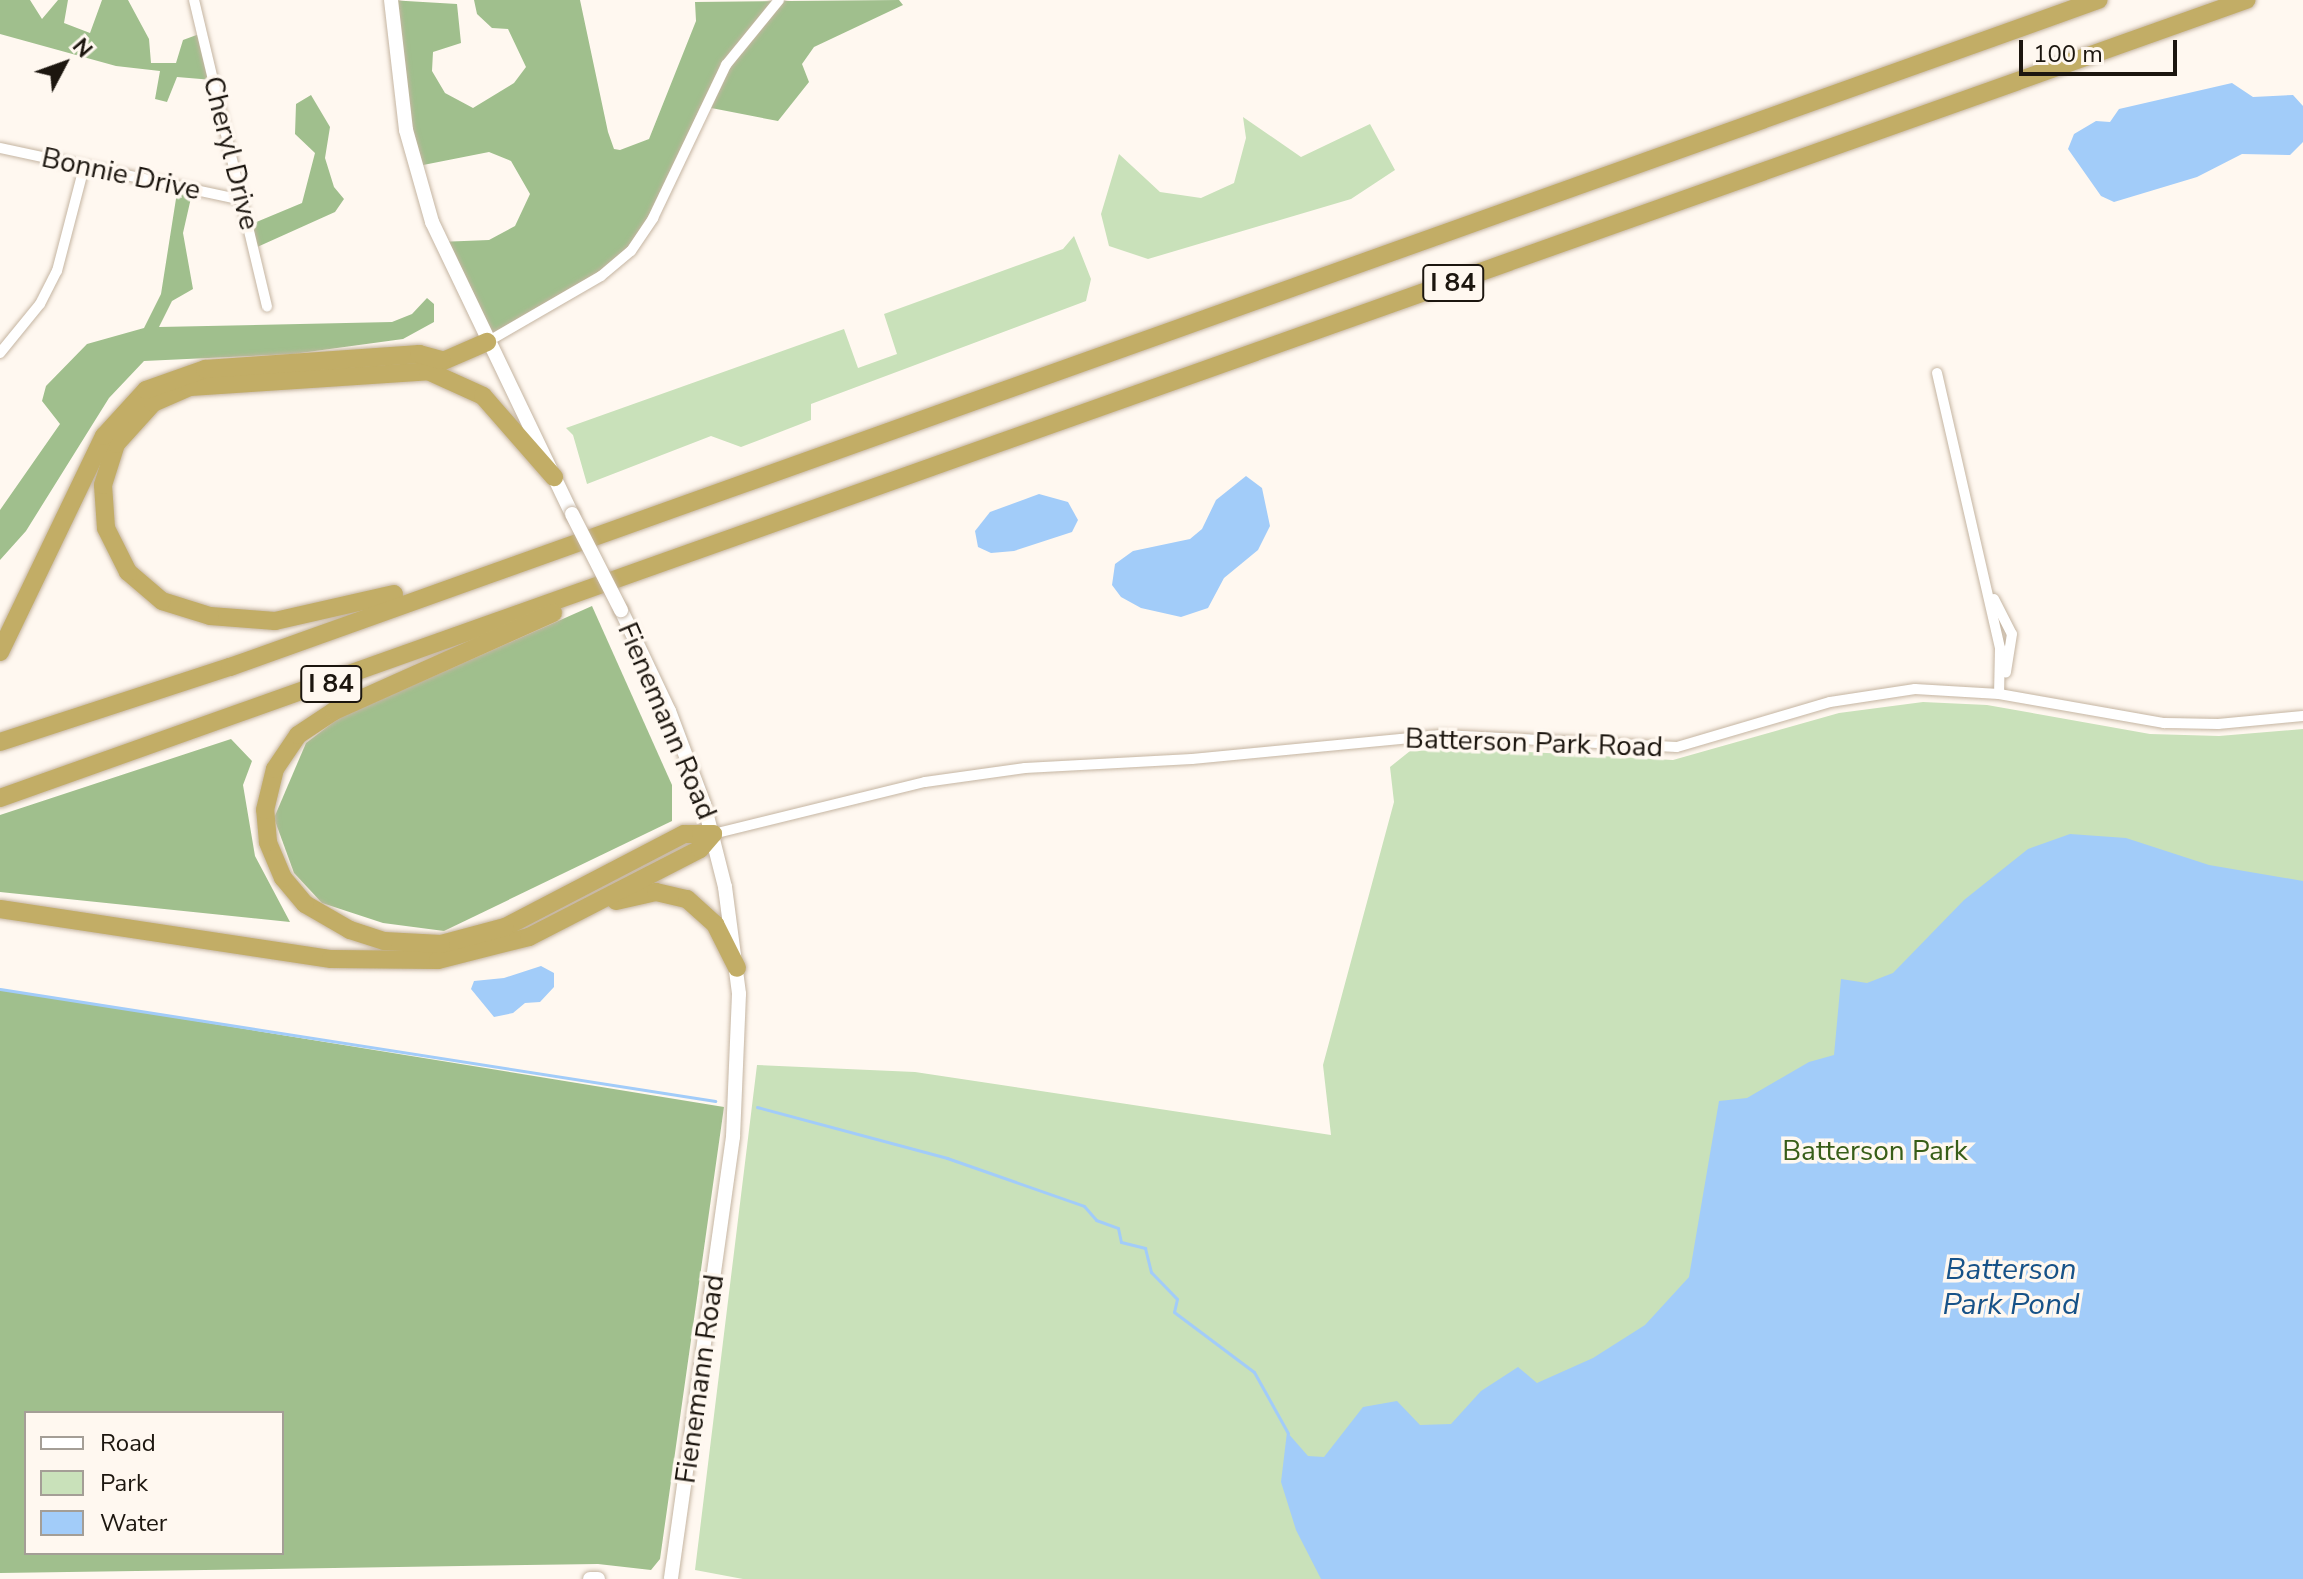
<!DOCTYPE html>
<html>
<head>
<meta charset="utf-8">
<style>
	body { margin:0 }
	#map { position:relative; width:2303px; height:1579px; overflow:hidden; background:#fff8f0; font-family:"Nunito Sans",sans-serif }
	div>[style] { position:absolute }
	.green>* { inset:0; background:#c9e1ba }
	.forest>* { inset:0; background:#a0bf8d }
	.water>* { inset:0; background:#a2ccf9 }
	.stream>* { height:3px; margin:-1.5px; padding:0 1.5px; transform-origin:1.5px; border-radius:1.5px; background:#a2ccf9 }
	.roads { filter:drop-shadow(0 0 2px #c5b5a2) drop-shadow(0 0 2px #c5b5a2) }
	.street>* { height:10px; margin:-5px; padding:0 5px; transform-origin:5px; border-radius:5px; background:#fff }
	.secondary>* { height:14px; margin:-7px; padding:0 7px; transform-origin:7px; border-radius:7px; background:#fff }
	.highway>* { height:18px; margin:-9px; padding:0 9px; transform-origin:9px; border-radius:9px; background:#c2ad66 }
	.bridges { filter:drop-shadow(0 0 2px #c5b5a2) drop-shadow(0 0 2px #c5b5a2) }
	.secondary-bridge>* { height:14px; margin:-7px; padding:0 7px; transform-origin:7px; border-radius:7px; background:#fff }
	span { translate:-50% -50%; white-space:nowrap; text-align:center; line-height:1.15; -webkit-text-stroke:7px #fff8f0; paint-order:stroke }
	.shield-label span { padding:2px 6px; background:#fff8f0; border:2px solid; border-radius:6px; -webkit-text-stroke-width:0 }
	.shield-label { font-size:26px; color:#1c160f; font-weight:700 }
	.street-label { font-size:28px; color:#1c160f }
	.park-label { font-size:28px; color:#385e18 }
	.water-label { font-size:30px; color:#175288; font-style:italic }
	.legend { position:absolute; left:24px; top:1411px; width:260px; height:144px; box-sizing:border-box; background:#fff8f0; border:2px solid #a49e96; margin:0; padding:10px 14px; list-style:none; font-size:24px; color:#1c160f }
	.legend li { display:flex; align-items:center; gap:16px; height:40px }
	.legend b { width:40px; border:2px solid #a49e96 }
	.north { position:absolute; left:24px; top:24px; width:80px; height:80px; -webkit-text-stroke:6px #fff8f0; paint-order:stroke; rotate:49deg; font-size:22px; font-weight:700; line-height:32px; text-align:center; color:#1c160f }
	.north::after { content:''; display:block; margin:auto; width:28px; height:36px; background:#1c160f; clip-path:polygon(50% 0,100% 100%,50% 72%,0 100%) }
	.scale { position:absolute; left:2019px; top:40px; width:158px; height:36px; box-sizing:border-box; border:4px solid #1c160f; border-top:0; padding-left:10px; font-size:24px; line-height:28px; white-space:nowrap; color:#1c160f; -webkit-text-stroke:6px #fff8f0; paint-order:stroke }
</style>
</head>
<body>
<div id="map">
	<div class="green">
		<i style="clip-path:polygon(1243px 117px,1301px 157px,1370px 124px,1395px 170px,1351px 199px,1148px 259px,1109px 246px,1101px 214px,1119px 154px,1160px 192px,1201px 198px,1234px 183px,1246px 138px)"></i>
		<i style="clip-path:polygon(1074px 236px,1091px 279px,1086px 301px,811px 404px,811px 420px,741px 447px,711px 436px,587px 484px,573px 435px,566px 428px,844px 329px,858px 368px,897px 354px,884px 314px,1063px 249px)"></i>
		<i style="clip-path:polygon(1923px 702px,1987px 705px,2150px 734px,2219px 736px,2303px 729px,2303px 1579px,743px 1579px,695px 1570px,757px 1065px,915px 1072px,1331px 1135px,1323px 1065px,1394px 802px,1390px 767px,1410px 751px,1476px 749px,1673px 760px,1839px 713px)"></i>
	</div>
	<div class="forest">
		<i style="clip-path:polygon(0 0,30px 0,42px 19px,58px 0,68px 0,64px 23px,90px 33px,102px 0,128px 0,149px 39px,151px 63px,176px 63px,183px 40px,202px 33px,213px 80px,177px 77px,167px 102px,155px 99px,160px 71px,116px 66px,0 34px)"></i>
		<i style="clip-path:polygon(389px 0,457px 4px,461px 43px,433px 52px,432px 71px,445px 93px,473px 108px,514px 83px,526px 67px,508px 29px,492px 28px,477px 14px,474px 0,580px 0,608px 132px,614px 149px,620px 150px,649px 139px,696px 21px,695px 2px,899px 0,903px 5px,814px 47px,802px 64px,809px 82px,778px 121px,701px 106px,647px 223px,623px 257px,487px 342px,439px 242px,489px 240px,515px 226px,530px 194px,511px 161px,489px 152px,413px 167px)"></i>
		<i style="clip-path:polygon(311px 95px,330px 127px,325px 158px,334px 187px,344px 199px,335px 212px,255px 248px,249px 225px,302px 203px,315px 153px,295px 134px,296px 104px)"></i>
		<i style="clip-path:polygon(178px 186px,193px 189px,183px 233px,193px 289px,172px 301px,159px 327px,392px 322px,412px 314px,427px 298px,434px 304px,434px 322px,403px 339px,293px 354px,144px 361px,109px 398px,26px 531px,0 560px,0 510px,60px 424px,42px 401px,46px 386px,87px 344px,144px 328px,161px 294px)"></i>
		<i style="clip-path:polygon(592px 606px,672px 785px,672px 821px,444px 931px,383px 923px,322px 903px,294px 873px,274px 818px,306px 743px,339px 718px)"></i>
		<i style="clip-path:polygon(231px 739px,252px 761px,243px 785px,255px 856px,290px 922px,0 892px,0 815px)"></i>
		<i style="clip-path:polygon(evenodd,0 989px,724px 1107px,660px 1559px,651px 1570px,598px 1564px,0 1573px,0 989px,26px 1413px,282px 1413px,282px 1553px,26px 1553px,26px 1413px)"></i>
	</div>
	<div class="water">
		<i style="clip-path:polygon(2232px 83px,2253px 97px,2293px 95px,2303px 106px,2303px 142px,2290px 155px,2242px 154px,2197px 177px,2114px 202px,2101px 196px,2068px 149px,2074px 134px,2096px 121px,2110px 122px,2119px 109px)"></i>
		<i style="clip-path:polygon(1246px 476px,1262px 488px,1270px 526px,1258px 550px,1224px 578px,1208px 608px,1181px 617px,1141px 608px,1121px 597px,1112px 585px,1115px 564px,1133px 551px,1190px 539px,1202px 529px,1216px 500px)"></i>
		<i style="clip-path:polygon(1039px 494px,1068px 502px,1078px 520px,1072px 532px,1014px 551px,991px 553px,978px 547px,975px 531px,990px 512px)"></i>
		<i style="clip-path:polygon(2070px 834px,2126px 838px,2209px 865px,2303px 881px,2303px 1579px,1321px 1579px,1296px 1530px,1281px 1482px,1287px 1432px,1308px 1456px,1324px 1457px,1363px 1407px,1397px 1401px,1420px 1425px,1451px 1424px,1481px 1391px,1518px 1367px,1537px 1383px,1593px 1358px,1645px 1325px,1689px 1277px,1719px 1101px,1747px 1098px,1809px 1062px,1834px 1055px,1841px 979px,1867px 983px,1893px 973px,1964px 900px,2028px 849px)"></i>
		<i style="clip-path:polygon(541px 966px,554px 973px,554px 987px,540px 1002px,525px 1003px,513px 1013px,494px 1017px,471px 989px,474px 981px,504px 978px)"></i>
	</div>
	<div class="stream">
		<i style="left:0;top:989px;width:724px;rotate:8.9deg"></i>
		<i style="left:757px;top:1107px;width:197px;rotate:15deg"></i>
		<i style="left:947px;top:1158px;width:145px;rotate:19.3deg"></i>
		<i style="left:1084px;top:1206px;width:18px;rotate:49deg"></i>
		<i style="left:1096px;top:1220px;width:23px;rotate:20deg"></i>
		<i style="left:1118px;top:1228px;width:14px;rotate:78deg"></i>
		<i style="left:1121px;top:1242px;width:25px;rotate:14deg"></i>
		<i style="left:1145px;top:1248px;width:25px;rotate:76deg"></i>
		<i style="left:1151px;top:1272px;width:37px;rotate:46deg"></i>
		<i style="left:1177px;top:1299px;width:13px;rotate:103deg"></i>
		<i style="left:1174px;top:1312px;width:100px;rotate:36.9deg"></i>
		<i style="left:1254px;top:1372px;width:70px;rotate:60.9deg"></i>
	</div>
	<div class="roads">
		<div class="street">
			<i style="left:194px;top:0;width:315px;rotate:76.6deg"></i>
			<i style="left:0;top:148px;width:248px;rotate:12.1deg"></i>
			<i style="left:487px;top:342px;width:132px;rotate:-30.1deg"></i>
			<i style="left:601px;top:276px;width:39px;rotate:-40deg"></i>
			<i style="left:631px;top:251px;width:40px;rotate:-56deg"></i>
			<i style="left:653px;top:218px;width:170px;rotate:-64.5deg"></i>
			<i style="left:726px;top:65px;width:84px;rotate:-50.8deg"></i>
			<i style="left:0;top:353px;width:63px;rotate:-50.8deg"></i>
			<i style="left:40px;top:304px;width:37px;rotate:-63deg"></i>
			<i style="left:57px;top:271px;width:107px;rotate:-75.4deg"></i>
			<i style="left:1937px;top:373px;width:282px;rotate:77.1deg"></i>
			<i style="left:2000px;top:648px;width:46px;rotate:91.2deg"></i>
			<i style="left:1994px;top:599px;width:39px;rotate:63deg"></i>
			<i style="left:2012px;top:634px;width:39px;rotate:99deg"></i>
			<i style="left:713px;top:834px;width:218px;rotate:-13.8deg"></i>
			<i style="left:925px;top:782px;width:101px;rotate:-8deg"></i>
			<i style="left:1025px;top:768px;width:167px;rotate:-3.1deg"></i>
			<i style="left:1192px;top:759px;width:251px;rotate:-5.5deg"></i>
			<i style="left:1442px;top:735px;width:235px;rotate:2.9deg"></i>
			<i style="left:1677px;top:747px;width:159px;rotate:-16.4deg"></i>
			<i style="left:1830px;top:702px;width:86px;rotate:-8.7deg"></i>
			<i style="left:1915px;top:689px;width:84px;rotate:3.4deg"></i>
			<i style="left:1999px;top:694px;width:168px;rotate:10deg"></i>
			<i style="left:2164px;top:723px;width:54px;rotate:1.1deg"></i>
			<i style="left:2218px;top:724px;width:85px;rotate:-5.4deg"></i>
		</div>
		<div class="secondary">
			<i style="left:391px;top:0;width:131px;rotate:83.4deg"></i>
			<i style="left:406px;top:130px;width:96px;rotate:74.2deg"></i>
			<i style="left:432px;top:222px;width:324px;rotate:64.4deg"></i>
			<i style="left:621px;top:610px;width:112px;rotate:64.6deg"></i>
			<i style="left:669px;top:711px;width:99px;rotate:69.4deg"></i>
			<i style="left:704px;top:804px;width:86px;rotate:75.8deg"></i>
			<i style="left:725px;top:887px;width:108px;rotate:82.5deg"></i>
			<i style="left:739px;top:994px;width:143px;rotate:92.4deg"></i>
			<i style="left:733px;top:1137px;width:446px;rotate:98deg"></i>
			<i style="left:590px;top:1579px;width:8px"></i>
		</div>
		<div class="highway">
			<i style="left:434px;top:365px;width:58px;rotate:-23.5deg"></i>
			<i style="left:394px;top:594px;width:122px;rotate:167.2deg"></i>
			<i style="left:275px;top:621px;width:65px;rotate:-175.6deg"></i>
			<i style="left:210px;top:616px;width:50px;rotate:-162.6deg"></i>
			<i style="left:162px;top:601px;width:45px;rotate:-139.5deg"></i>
			<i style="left:128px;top:572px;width:49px;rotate:-116.6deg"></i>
			<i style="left:106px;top:528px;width:43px;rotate:-94deg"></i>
			<i style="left:103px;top:485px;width:43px;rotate:-72.4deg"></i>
			<i style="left:116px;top:444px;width:55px;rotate:-47.9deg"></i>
			<i style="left:153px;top:403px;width:40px;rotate:-23.4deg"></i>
			<i style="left:190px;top:387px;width:239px;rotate:-3.8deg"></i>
			<i style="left:428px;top:371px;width:60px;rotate:24.4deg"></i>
			<i style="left:483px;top:396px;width:108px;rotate:48.8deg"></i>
			<i style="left:0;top:652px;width:240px;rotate:-64.3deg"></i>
			<i style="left:104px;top:436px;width:62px;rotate:-47.6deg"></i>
			<i style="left:146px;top:390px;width:63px;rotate:-19.6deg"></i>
			<i style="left:205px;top:369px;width:215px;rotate:-4deg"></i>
			<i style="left:419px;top:354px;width:23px;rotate:15deg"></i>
			<i style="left:0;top:742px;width:242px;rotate:-18.1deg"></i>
			<i style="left:230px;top:667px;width:1984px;rotate:-19.65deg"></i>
			<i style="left:0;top:798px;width:2384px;rotate:-19.56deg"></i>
			<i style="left:616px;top:901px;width:41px;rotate:-12.7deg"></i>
			<i style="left:656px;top:892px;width:32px;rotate:13deg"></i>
			<i style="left:687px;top:899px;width:38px;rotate:42deg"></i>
			<i style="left:715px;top:924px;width:49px;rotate:63.4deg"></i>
			<i style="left:0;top:909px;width:335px;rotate:8.6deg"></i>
			<i style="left:331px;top:959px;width:107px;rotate:0.5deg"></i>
			<i style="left:438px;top:960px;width:94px;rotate:-14.2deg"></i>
			<i style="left:529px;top:937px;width:192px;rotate:-27.2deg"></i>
			<i style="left:700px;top:849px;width:20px;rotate:-49deg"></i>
			<i style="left:713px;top:834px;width:29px;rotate:180deg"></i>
			<i style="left:684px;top:834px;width:202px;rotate:152.5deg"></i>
			<i style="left:505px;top:927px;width:66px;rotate:165.1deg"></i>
			<i style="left:441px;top:944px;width:57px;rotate:-177deg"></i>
			<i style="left:384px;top:941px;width:36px;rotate:-162deg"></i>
			<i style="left:350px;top:930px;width:52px;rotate:-150deg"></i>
			<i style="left:305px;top:904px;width:34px;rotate:-130deg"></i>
			<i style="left:283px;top:878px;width:39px;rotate:-113deg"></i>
			<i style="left:268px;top:842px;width:32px;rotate:-95deg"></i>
			<i style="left:265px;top:810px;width:42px;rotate:-76.3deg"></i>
			<i style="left:275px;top:769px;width:41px;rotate:-55.9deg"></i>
			<i style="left:298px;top:735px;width:43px;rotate:-33.7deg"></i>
			<i style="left:334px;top:711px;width:240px;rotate:-24.1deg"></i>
		</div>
	</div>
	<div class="bridges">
		<div class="secondary-bridge">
			<i style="left:572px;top:514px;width:108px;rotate:63deg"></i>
		</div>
	</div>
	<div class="shield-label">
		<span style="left:1453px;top:283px">I 84</span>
		<span style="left:331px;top:684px">I 84</span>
	</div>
	<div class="street-label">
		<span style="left:231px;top:153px;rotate:76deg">Cheryl Drive</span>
		<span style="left:121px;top:174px;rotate:12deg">Bonnie Drive</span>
		<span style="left:667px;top:721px;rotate:67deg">Fienemann Road</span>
		<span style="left:1534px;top:743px;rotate:2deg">Batterson Park Road</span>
		<span style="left:700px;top:1379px;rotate:-82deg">Fienemann Road</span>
	</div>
	<div class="park-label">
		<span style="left:1875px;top:1151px">Batterson Park</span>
	</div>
	<div class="water-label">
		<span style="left:2011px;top:1287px">Batterson<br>Park Pond</span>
	</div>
	<ul class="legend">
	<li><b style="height:10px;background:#fff"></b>Road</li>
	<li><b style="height:22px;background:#c9e1ba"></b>Park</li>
	<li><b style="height:22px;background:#a2ccf9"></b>Water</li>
	</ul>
	<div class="north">N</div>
	<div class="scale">100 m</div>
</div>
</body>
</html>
